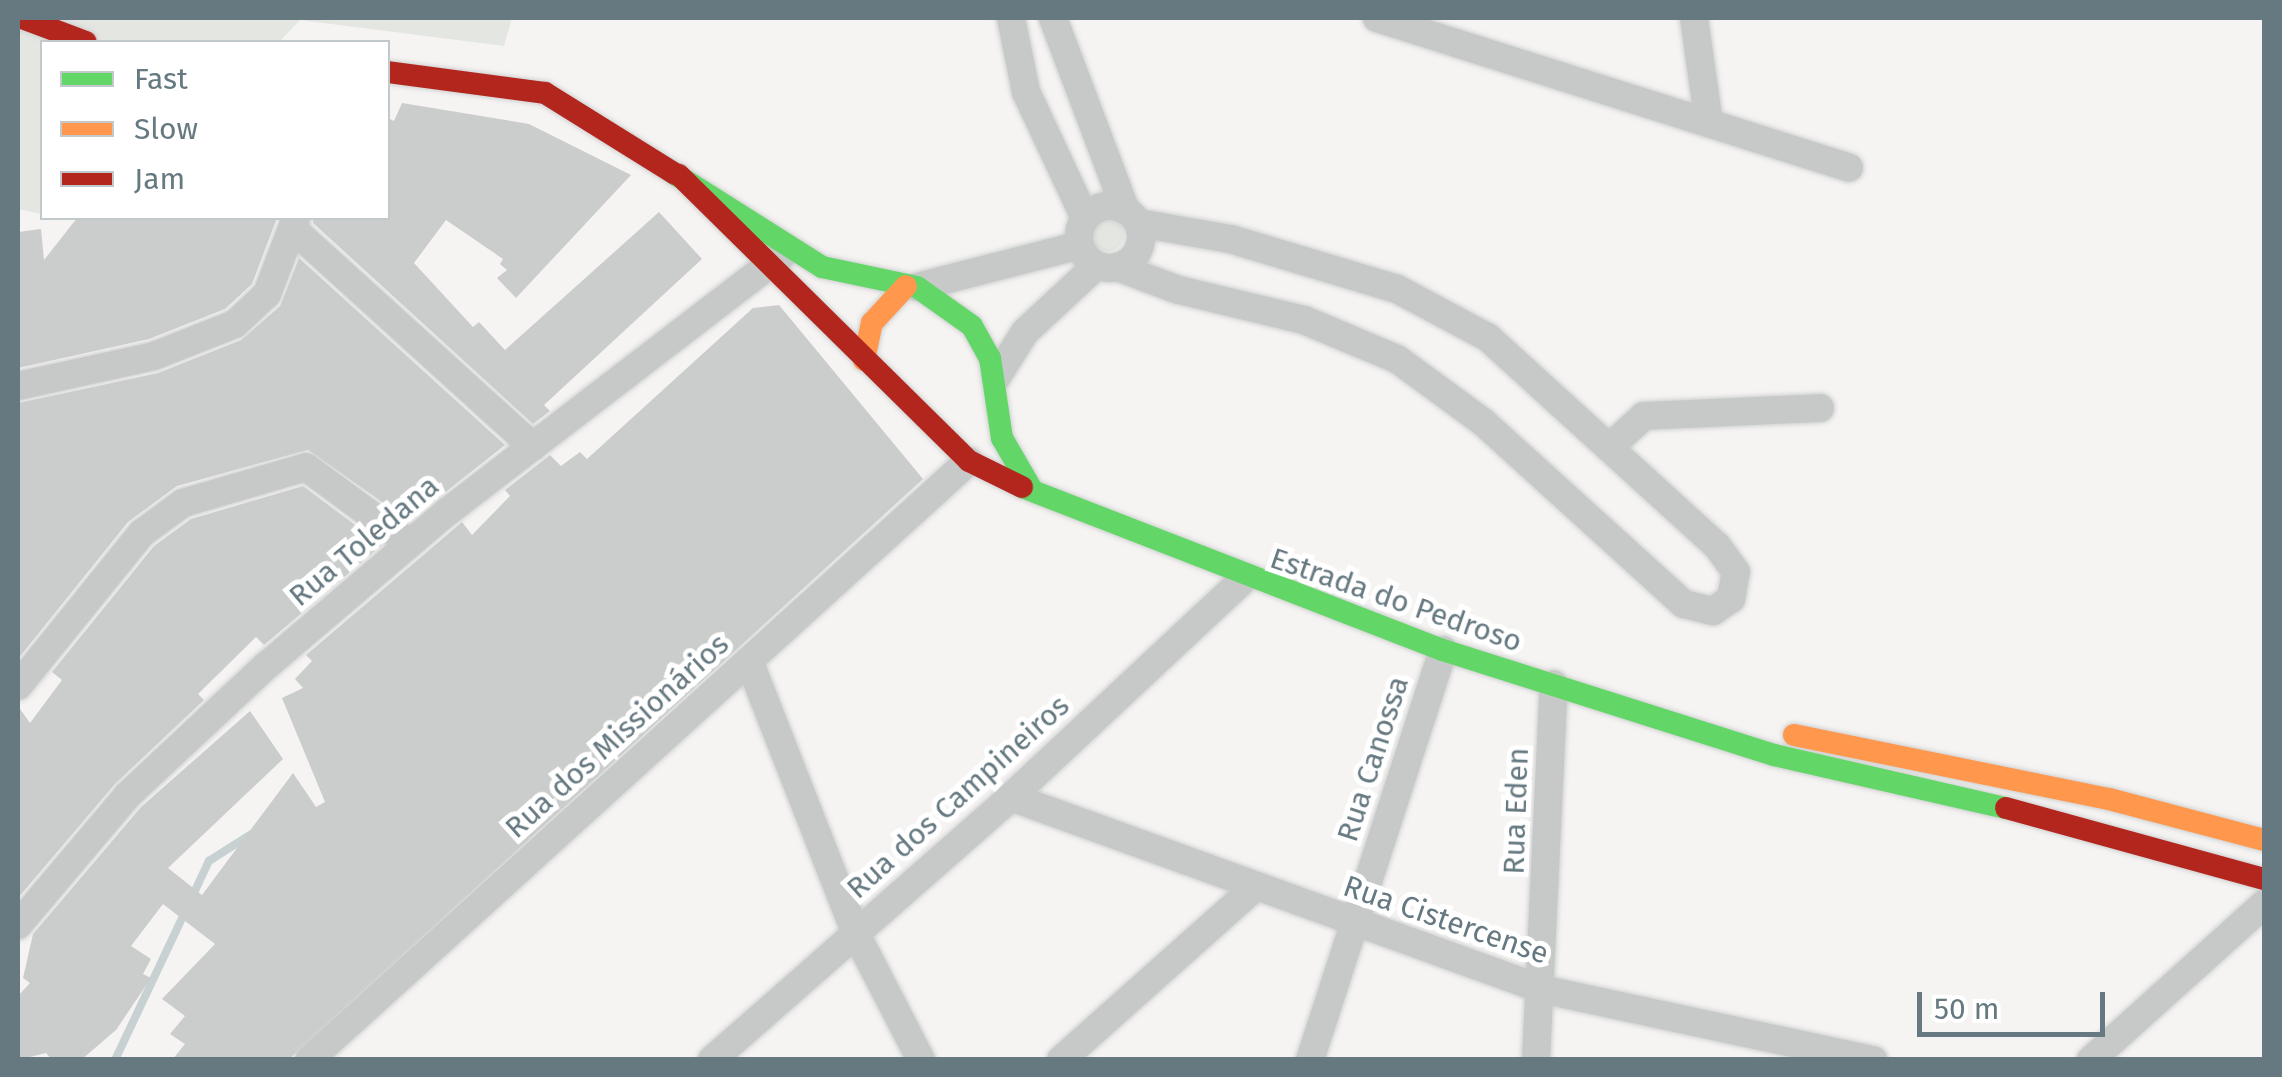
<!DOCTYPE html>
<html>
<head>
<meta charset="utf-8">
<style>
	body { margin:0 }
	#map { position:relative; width:2282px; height:1077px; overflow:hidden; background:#f5f4f3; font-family:"Fira Sans",sans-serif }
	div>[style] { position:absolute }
	.green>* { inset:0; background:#e4e6e1 }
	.round { border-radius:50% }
	.stream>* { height:8px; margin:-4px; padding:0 4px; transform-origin:4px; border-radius:4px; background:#c7d1d2 }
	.building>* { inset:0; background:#cbcccc }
	.roads { filter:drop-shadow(0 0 2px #d0d1d1) drop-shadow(0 0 2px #d0d1d1) }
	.street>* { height:28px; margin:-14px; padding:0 14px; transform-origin:14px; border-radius:14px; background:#c7c9c8 }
	.street>.ring { margin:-14px; padding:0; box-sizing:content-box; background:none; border:28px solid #c7c9c8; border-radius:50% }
	.fast>* { height:22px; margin:-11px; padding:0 11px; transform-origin:11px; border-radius:11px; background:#63d668 }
	.slow>* { height:22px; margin:-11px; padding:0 11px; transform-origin:11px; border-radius:11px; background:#ff974d }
	.jam>* { height:22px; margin:-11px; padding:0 11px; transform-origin:11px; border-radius:11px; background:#b3261e }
	span { translate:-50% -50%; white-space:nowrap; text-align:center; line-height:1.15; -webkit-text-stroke:10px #fff; paint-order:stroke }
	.street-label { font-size:30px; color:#667981 }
	.frame { position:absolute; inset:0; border:20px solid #667981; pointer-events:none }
	.legend { position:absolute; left:40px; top:40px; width:350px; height:180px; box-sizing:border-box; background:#fff; border:2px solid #c2c9cd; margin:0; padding:12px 18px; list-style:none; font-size:30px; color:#667981 }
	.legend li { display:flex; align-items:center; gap:20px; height:50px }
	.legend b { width:50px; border:2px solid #c2c9cd }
	.scale { position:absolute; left:1917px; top:992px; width:188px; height:45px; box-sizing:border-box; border:5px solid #667981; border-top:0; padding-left:12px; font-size:30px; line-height:35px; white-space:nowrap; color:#667981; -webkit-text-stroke:8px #fff; paint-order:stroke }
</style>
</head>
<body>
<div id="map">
	<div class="green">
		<i style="clip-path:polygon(18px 18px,512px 18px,504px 46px,300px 20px,279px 42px,42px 42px,42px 214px,18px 209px)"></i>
		<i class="round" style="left:1092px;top:219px;width:32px;height:32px"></i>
	</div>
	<div class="stream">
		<i style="left:193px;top:895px;width:38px;rotate:-65deg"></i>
		<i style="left:209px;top:861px;width:49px;rotate:-32.4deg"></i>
		<i style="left:115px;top:1060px;width:164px;rotate:-64.7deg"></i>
	</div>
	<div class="building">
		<i style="clip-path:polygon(402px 103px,529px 124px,631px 175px,516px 298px,497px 278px,507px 270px,500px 264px,503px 259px,446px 220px,414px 263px,473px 327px,479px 322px,505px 350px,659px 212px,702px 259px,544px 405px,550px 411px,533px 424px,313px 223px,313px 218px,388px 218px,388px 118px,394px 121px)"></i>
		<i style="clip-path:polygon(77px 218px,277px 218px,252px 284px,225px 309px,149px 339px,18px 368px,18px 232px,41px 229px,44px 260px)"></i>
		<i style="clip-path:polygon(299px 258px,505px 445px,409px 521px,308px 450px,177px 486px,128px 522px,18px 659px,18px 403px,158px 373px,241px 340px,280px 306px)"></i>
		<i style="clip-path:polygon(779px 305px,923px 479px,288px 1060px,172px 1060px,185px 1044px,170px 1034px,185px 1016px,162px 999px,215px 944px,163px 904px,131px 946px,151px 959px,143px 974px,151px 978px,116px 1030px,81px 1060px,52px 1060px,46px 1053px,18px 1060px,18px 996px,30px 983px,23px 978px,33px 934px,141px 807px,250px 711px,283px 759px,168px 868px,202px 895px,293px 773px,316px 807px,325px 802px,282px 698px,303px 688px,295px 679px,312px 661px,306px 655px,462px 522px,472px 535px,510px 496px,505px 490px,550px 455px,561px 466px,580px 452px,587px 459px,753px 308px)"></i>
		<i style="clip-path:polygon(303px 486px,382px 545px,264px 645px,256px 637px,198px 694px,204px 700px,115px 784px,18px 898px,18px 706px,30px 723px,62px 680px,52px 672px,154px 546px,191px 519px)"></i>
	</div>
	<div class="roads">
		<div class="street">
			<i style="left:1011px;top:18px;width:76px;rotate:78.5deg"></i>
			<i style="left:1026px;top:92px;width:139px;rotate:64.9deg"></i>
			<i style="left:1053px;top:18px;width:206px;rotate:69.3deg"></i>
			<i style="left:1377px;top:18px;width:495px;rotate:17.6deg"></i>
			<i style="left:1694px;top:18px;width:106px;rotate:81.9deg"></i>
			<i class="ring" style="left:1079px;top:206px;width:34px;height:34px"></i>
			<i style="left:293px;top:229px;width:324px;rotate:42.2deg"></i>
			<i style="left:1117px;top:267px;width:66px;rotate:20.4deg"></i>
			<i style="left:1179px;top:290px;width:129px;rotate:13.5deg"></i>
			<i style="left:1304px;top:320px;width:101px;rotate:22.8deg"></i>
			<i style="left:1397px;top:359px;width:107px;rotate:36.2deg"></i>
			<i style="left:1483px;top:422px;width:271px;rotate:42.2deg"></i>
			<i style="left:1684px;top:604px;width:30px;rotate:14deg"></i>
			<i style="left:1713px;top:611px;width:22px;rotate:-34deg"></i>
			<i style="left:1731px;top:599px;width:27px;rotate:-80deg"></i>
			<i style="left:1736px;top:572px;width:32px;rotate:-126deg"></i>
			<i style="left:1717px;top:546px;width:311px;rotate:-137.7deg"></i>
			<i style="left:1487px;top:337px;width:102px;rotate:-151.9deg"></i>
			<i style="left:1397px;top:289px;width:174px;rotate:-163.3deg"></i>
			<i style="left:1230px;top:239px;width:93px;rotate:-170.1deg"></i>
			<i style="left:917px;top:287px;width:168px;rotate:-14.4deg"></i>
			<i style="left:996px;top:378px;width:54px;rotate:-57.8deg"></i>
			<i style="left:1025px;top:332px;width:98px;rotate:-42.9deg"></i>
			<i style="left:18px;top:386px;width:139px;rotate:-12.4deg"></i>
			<i style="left:154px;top:356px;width:87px;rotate:-21.6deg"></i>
			<i style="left:235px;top:324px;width:44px;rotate:-43.2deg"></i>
			<i style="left:267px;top:294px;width:81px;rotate:-69.1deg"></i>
			<i style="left:1612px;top:445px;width:43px;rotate:-42.2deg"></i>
			<i style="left:1644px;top:416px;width:176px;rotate:-2.6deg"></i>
			<i style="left:749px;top:661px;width:291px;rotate:68.6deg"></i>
			<i style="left:855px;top:932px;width:144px;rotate:62.7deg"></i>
			<i style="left:18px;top:686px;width:197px;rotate:-51deg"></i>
			<i style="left:142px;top:533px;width:51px;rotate:-36.2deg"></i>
			<i style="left:183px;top:503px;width:128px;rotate:-16.3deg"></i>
			<i style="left:306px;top:467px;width:128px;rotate:36.4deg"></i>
			<i style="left:1011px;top:797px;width:564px;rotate:19.91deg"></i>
			<i style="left:1541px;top:989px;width:340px;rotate:12.1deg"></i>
			<i style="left:18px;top:925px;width:170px;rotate:-49.8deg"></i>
			<i style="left:128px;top:795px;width:189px;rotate:-43.1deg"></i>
			<i style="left:266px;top:666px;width:238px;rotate:-40.4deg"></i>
			<i style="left:447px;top:512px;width:426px;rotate:-37.5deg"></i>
			<i style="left:309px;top:1060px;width:891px;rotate:-42.23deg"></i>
			<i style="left:712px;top:1060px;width:398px;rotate:-41.3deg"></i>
			<i style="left:1011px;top:797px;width:319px;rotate:-43.1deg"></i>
			<i style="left:1061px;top:1060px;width:260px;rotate:-41.7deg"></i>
			<i style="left:1310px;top:1060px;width:431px;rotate:-72deg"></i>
			<i style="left:1536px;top:1060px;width:376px;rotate:-87.3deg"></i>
			<i style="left:2091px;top:1060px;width:233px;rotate:-42deg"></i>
		</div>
		<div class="fast">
			<i style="left:675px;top:174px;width:174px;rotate:32.3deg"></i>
			<i style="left:822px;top:267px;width:97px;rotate:11.9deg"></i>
			<i style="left:917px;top:287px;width:67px;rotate:35.3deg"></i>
			<i style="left:972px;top:326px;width:37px;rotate:61deg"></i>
			<i style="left:990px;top:358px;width:81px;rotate:81.5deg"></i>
			<i style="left:1002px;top:438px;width:60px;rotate:60deg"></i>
			<i style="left:1022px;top:487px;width:451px;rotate:21.2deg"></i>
			<i style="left:1443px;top:650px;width:347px;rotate:17.6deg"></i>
			<i style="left:1774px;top:755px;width:238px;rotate:12.9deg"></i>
		</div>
		<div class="slow">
			<i style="left:864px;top:360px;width:38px;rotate:-78deg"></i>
			<i style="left:872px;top:323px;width:50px;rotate:-47.4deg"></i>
			<i style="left:1794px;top:735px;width:321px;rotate:11.5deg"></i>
			<i style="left:2109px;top:799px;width:160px;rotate:14.8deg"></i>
		</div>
		<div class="jam">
			<i style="left:22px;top:18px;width:68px;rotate:20.6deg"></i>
			<i style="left:388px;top:72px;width:158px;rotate:7.6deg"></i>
			<i style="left:545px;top:93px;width:153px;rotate:31.9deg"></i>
			<i style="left:679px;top:175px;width:407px;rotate:44.6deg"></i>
			<i style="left:969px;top:461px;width:59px;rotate:26.1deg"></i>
			<i style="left:2006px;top:808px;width:268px;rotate:15.4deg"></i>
		</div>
	</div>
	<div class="street-label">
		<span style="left:364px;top:541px;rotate:-40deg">Rua Toledana</span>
		<span style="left:1396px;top:600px;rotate:19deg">Estrada do Pedroso</span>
		<span style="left:617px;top:736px;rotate:-42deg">Rua dos Missionários</span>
		<span style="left:1373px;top:759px;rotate:-72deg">Rua Canossa</span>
		<span style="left:958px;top:797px;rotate:-42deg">Rua dos Campineiros</span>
		<span style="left:1516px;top:811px;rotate:-88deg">Rua Eden</span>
		<span style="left:1446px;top:920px;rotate:19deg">Rua Cistercense</span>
	</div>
	<div class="frame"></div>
	<ul class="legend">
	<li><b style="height:12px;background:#63d668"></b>Fast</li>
	<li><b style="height:12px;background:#ff974d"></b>Slow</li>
	<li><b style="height:12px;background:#b3261e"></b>Jam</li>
	</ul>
	<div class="scale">50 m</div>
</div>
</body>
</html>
